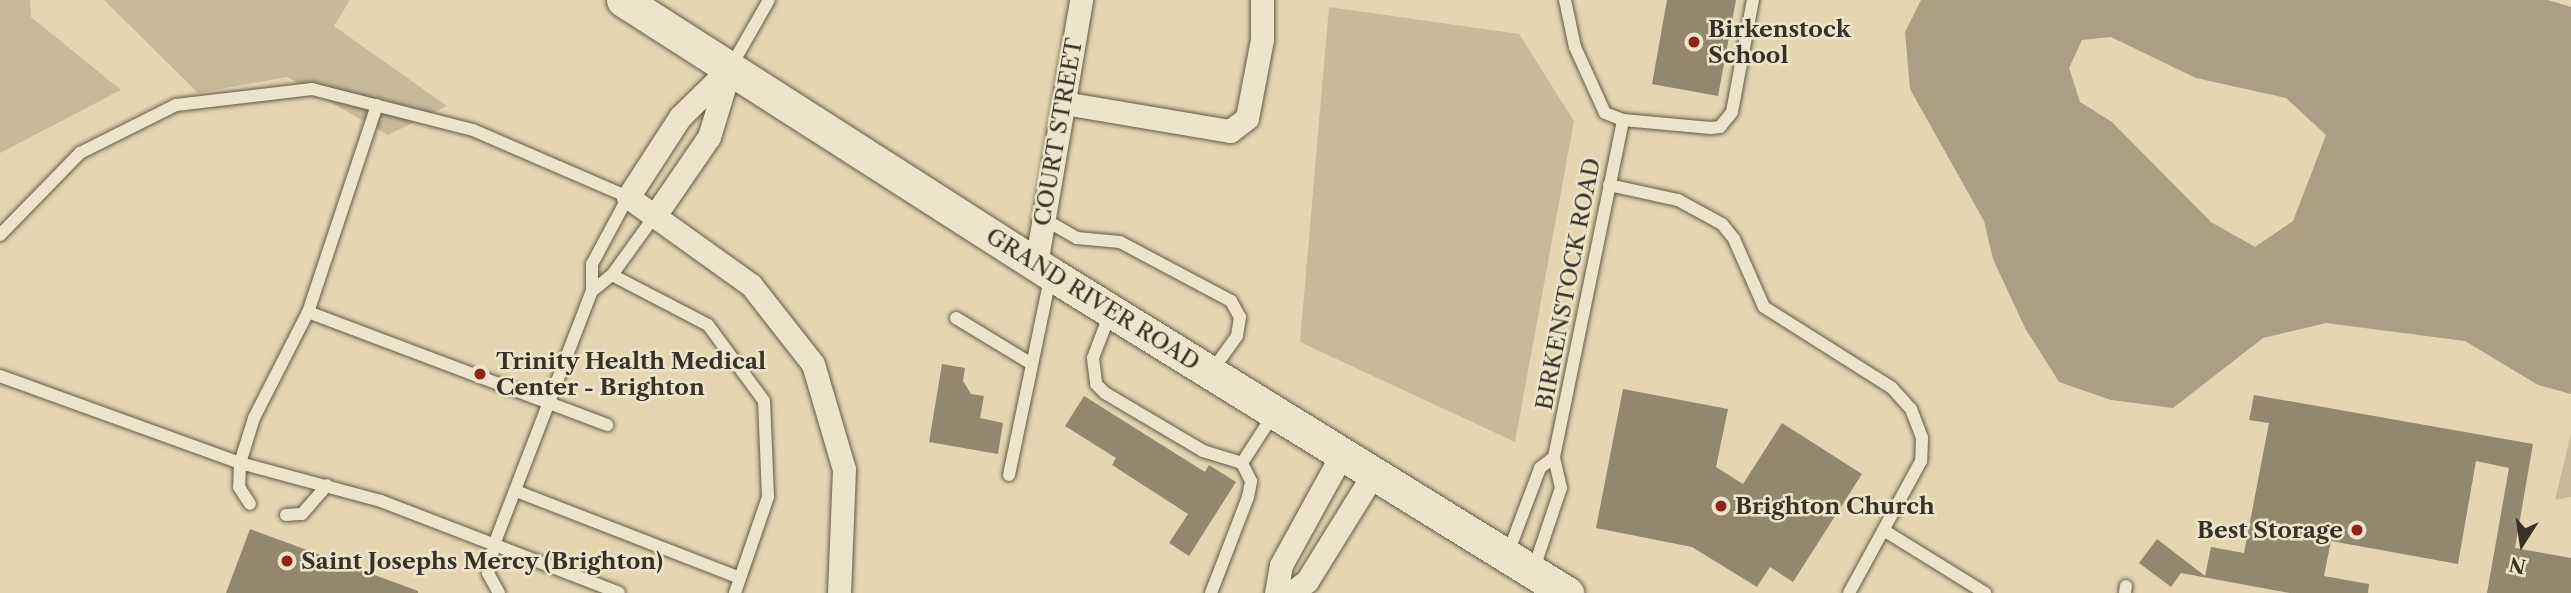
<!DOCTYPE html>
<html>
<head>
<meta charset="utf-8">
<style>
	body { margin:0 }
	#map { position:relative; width:2571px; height:593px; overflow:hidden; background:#e5d6b1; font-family:"Libre Caslon Text",serif }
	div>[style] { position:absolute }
	.green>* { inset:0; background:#c8ba99 }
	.water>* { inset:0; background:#ab9e82 }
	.building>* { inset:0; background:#93876e }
	.roads { filter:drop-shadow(0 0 2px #655a49) drop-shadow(0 0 2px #655a49) }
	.lane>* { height:12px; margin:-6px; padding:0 6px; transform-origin:6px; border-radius:6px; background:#eee4cc }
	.street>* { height:23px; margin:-11.5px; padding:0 11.5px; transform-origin:11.5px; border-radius:11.5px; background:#eee4cc }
	.secondary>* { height:33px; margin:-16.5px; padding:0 16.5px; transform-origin:16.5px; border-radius:16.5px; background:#eee4cc }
	.dots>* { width:19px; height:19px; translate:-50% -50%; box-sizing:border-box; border:4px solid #eee4cc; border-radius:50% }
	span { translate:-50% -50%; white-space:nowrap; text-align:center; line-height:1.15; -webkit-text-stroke:5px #eee4cc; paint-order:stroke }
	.poi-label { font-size:23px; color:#3a3126; font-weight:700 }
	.left { translate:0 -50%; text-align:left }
	.right { translate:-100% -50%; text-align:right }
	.street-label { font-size:23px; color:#3a3126 }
	.north { position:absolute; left:2487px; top:509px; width:70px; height:70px; -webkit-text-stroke:5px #eee4cc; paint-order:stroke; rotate:192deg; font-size:19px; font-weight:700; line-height:28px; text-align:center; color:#3a3126 }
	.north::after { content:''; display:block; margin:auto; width:24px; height:32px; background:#3a3126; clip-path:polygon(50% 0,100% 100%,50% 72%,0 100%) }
</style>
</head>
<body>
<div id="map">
	<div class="green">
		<i style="clip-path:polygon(0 0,30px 0,31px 17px,121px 90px,0 153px)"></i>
		<i style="clip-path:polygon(104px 0,350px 0,334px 26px,447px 106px,388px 135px,287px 77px,198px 93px)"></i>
		<i style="clip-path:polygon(1329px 7px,1519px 34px,1574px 121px,1515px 442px,1300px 342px)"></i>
		<i style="clip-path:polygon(2571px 433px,2571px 497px,2555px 500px)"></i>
	</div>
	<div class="water">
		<i style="clip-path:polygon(evenodd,1921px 0,2548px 0,2571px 7px,2571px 394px,2538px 385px,2465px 341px,2326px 323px,2263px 338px,2173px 408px,2111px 400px,2059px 382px,2025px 328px,1993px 259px,1984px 221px,1910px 89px,1905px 32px,1921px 0,2111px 37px,2196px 78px,2286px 98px,2326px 135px,2293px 221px,2255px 247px,2211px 222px,2112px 122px,2080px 102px,2069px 68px,2082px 40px,2111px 37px)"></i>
	</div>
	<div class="building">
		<i style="clip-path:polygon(1667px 0,1736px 0,1718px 96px,1652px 84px)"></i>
		<i style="clip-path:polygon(942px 364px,965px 368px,963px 381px,971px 394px,984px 396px,980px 418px,1003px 423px,998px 454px,929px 442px)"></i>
		<i style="clip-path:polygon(1623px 389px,1728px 409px,1716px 467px,1743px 484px,1782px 423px,1862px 474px,1793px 582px,1770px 567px,1757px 587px,1692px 547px,1596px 528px)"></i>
		<i style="clip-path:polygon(2254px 395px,2533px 444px,2515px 548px,2571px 558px,2571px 593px,2487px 593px,2509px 468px,2476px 461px,2458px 564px,2331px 541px,2324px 576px,2369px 584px,2368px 593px,2290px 593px,2181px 573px,2171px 587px,2139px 563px,2157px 539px,2205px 576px,2211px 547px,2244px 553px,2269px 423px,2249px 420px)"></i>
		<i style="clip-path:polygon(1084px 396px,1205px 472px,1209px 465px,1236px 482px,1189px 556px,1169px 543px,1188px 514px,1112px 465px,1116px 458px,1065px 426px)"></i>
		<i style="clip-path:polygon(250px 529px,418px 591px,418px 593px,226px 593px)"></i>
	</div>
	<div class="roads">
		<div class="lane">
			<i style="left:1565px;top:0;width:48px;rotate:78deg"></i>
			<i style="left:1575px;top:47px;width:72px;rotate:65.6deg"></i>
			<i style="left:1605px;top:113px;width:19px;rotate:21deg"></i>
			<i style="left:1623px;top:120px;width:88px;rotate:5.2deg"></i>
			<i style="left:1711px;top:128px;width:9px;rotate:-6deg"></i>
			<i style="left:1720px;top:127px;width:19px;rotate:-51deg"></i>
			<i style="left:1732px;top:112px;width:114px;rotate:-79.4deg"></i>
			<i style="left:730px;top:68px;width:78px;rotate:-60.2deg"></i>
			<i style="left:377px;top:105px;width:218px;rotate:108.4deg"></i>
			<i style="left:308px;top:312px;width:119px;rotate:117deg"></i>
			<i style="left:254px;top:418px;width:47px;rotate:107.3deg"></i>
			<i style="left:240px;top:463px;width:146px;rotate:15.1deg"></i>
			<i style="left:381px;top:501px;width:255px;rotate:21.1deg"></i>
			<i style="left:1609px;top:185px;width:71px;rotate:12.3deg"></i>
			<i style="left:1678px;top:200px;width:50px;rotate:28.6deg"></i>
			<i style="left:1722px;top:224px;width:19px;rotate:51deg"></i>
			<i style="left:1734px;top:239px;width:74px;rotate:66.2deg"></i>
			<i style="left:1764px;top:307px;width:151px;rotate:32.3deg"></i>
			<i style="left:1892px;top:388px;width:28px;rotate:48deg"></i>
			<i style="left:1911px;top:409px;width:31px;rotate:69deg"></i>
			<i style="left:1922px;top:438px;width:23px;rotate:92deg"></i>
			<i style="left:1921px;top:461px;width:150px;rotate:118.6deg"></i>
			<i style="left:1044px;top:219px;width:38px;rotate:30deg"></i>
			<i style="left:1077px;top:238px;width:43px;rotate:5.3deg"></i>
			<i style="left:1120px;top:242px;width:126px;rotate:28deg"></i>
			<i style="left:1231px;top:301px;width:18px;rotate:61deg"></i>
			<i style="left:1240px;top:317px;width:19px;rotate:99deg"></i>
			<i style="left:1237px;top:336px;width:44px;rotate:125.8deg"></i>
			<i style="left:0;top:235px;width:115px;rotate:-45.7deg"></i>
			<i style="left:80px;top:153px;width:107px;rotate:-26.6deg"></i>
			<i style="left:176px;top:105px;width:137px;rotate:-6.7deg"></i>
			<i style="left:312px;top:89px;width:166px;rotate:14.3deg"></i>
			<i style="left:473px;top:130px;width:169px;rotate:23.4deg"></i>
			<i style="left:628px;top:197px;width:76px;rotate:118.2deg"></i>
			<i style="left:592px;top:264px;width:27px;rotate:90deg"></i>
			<i style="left:592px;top:291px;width:26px;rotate:-39deg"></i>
			<i style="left:612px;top:275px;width:75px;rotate:-54.2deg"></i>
			<i style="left:612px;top:275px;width:108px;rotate:27.5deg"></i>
			<i style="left:708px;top:325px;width:94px;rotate:53.6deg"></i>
			<i style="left:764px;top:401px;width:96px;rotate:87.6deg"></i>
			<i style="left:768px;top:497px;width:102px;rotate:109deg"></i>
			<i style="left:1111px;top:311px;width:50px;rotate:111deg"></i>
			<i style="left:1093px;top:358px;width:26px;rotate:83deg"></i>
			<i style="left:1096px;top:384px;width:13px;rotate:45deg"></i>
			<i style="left:1105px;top:393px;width:114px;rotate:30.6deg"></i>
			<i style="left:1203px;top:451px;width:41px;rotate:17.1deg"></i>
			<i style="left:1242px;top:463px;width:61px;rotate:-57.1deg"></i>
			<i style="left:308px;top:312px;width:320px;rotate:20.7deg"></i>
			<i style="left:956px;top:318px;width:87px;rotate:31.3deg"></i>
			<i style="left:0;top:376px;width:255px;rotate:19.9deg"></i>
			<i style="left:240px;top:463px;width:24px;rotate:92deg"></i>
			<i style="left:239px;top:487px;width:20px;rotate:57deg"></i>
			<i style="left:1009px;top:475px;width:205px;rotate:-78.2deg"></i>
			<i style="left:516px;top:491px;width:240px;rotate:21.2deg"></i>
			<i style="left:286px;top:515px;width:16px;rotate:-4deg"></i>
			<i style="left:302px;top:514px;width:38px;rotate:-49deg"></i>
			<i style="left:1885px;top:531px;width:118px;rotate:31.8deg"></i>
			<i style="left:1507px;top:556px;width:94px;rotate:-69.4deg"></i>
			<i style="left:1540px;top:468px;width:18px;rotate:-38deg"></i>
			<i style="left:1533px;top:571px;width:88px;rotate:-71.4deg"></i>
			<i style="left:1561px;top:488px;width:32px;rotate:-103deg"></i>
			<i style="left:1554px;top:457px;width:344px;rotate:-78.4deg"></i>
			<i style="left:499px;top:593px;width:23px;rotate:-119deg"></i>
			<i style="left:488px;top:573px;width:32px;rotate:-77deg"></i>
			<i style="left:495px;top:542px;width:269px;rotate:-68.9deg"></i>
			<i style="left:1211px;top:593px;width:103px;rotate:-68.9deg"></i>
			<i style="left:1248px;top:497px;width:16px;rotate:-79deg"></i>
			<i style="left:1251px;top:481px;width:20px;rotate:-117deg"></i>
			<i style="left:2125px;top:593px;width:7px;rotate:-82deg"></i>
		</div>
		<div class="street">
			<i style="left:1064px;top:103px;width:168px;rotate:9.6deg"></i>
			<i style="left:1230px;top:131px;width:21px;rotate:-37deg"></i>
			<i style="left:1247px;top:118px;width:80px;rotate:-79.2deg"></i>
			<i style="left:1262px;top:39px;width:39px;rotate:-90deg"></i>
			<i style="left:656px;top:214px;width:93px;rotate:-55.5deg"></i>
			<i style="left:709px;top:137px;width:72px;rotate:-73.1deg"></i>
			<i style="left:730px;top:68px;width:70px;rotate:135.6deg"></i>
			<i style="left:680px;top:117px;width:95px;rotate:123deg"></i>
			<i style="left:628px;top:197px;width:151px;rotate:35.6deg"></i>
			<i style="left:751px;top:285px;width:100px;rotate:51.9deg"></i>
			<i style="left:813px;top:364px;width:109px;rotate:73.6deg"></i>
			<i style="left:844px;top:469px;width:124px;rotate:92.3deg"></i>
			<i style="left:1036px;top:264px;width:268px;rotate:-80.3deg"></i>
			<i style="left:1276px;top:593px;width:28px;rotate:-80deg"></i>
			<i style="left:1281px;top:565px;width:127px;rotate:-61.2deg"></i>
			<i style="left:1291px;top:593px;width:20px;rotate:-37deg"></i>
			<i style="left:1307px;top:581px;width:127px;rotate:-58.2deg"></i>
		</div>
		<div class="secondary">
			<i style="left:623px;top:0;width:508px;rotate:32.63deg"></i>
			<i style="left:1051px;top:274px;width:607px;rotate:31.73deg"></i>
		</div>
	</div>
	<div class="dots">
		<i style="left:1694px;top:42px;background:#8f2418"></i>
		<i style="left:480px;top:374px;background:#8f2418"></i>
		<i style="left:1721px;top:506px;background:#8f2418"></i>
		<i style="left:2357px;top:530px;background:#8f2418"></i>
		<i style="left:287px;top:561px;background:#8f2418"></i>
	</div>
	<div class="poi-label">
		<span class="left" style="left:1708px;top:42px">Birkenstock<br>School</span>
		<span class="left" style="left:496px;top:374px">Trinity Health Medical<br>Center - Brighton</span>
		<span class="left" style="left:1735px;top:506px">Brighton Church</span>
		<span class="right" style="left:2343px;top:530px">Best Storage</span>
		<span class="left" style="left:301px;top:561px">Saint Josephs Mercy (Brighton)</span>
	</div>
	<div class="street-label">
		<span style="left:1058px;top:132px;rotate:-80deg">COURT STREET</span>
		<span style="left:1568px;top:284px;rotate:-79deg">BIRKENSTOCK ROAD</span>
		<span style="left:1093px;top:299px;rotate:32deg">GRAND RIVER ROAD</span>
	</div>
	<div class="north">N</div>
</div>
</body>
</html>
